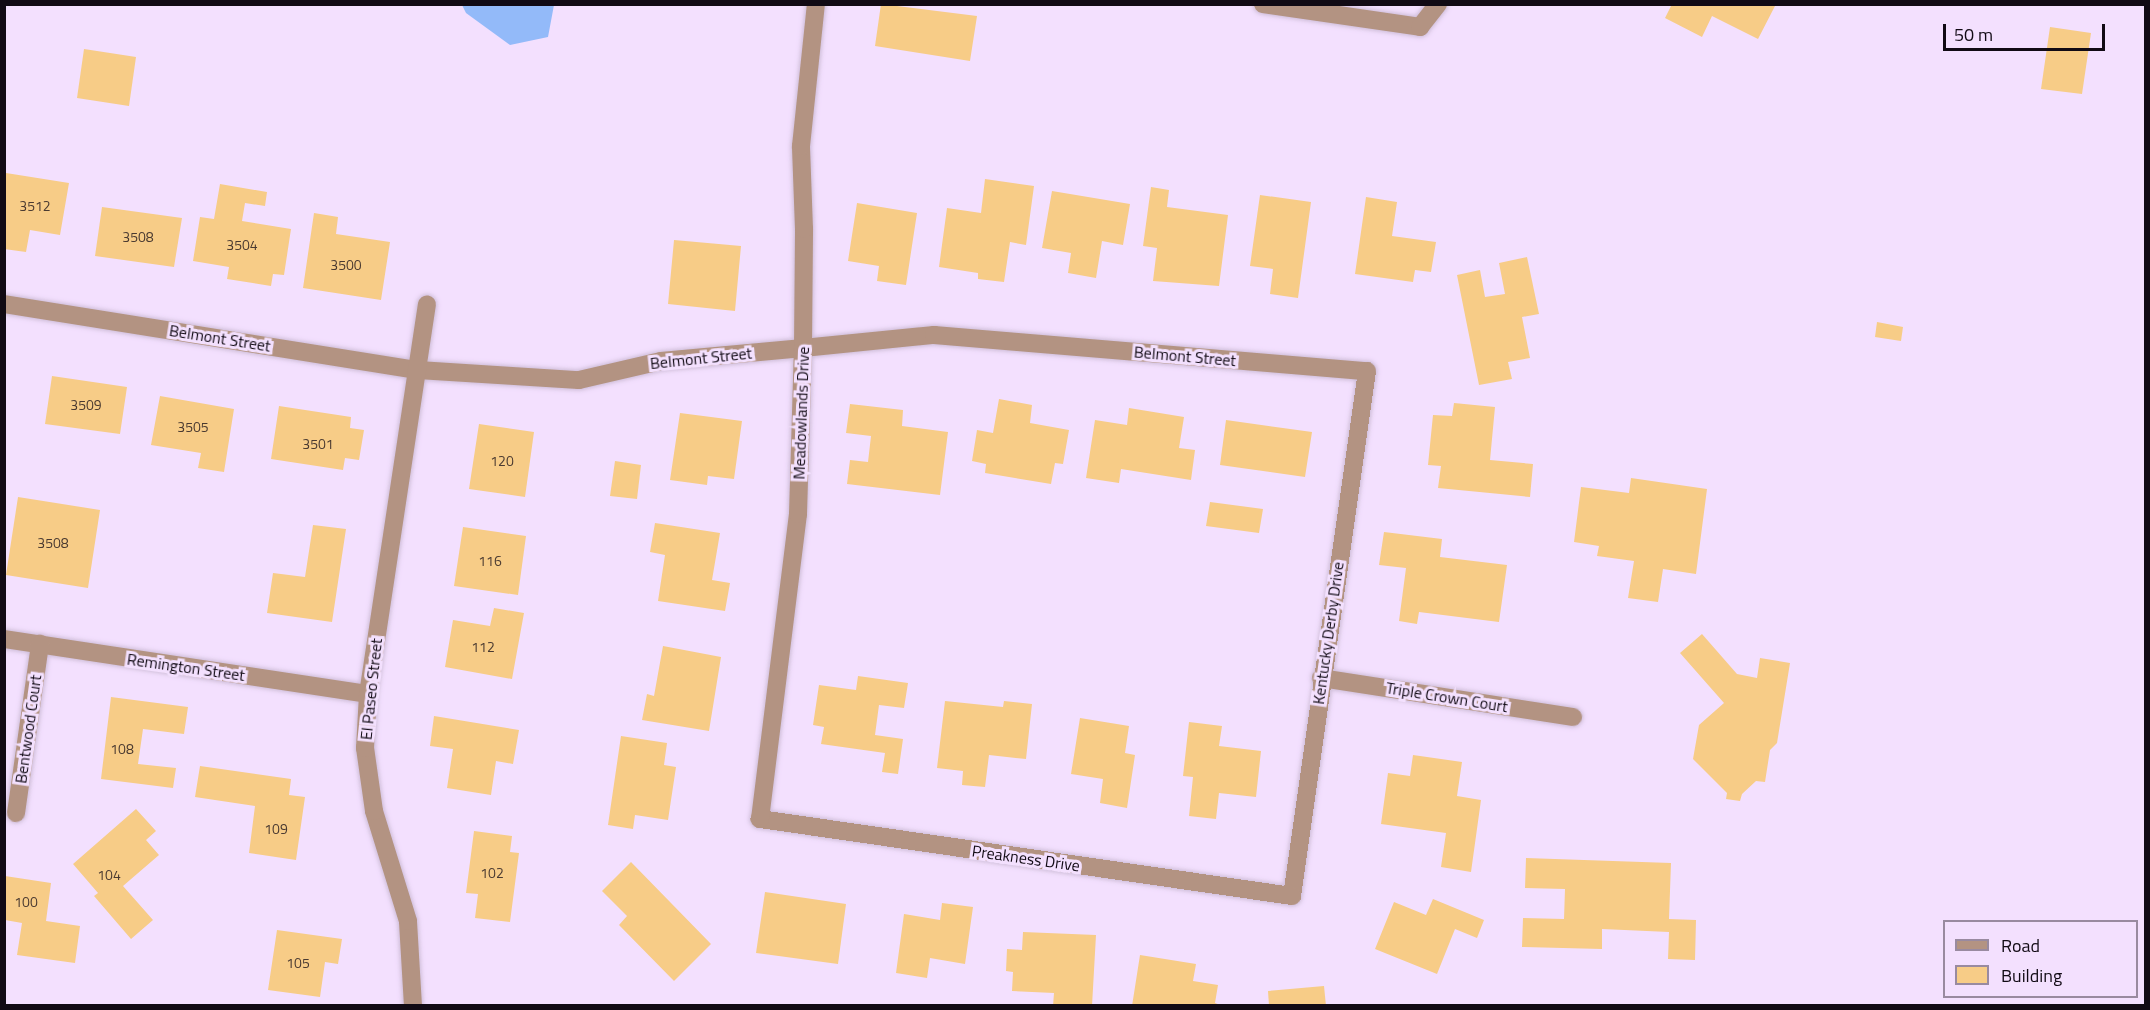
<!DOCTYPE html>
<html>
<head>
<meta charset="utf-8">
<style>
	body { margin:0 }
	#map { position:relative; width:2150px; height:1010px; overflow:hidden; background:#f3e0fe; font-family:"Titillium Web",sans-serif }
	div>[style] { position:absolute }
	.water>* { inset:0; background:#93baf9 }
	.building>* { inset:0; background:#f7cc87 }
	.roads { filter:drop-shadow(0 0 2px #cfbed9) drop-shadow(0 0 2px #cfbed9) }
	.street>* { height:18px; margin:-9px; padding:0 9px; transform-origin:9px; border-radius:9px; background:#b39382 }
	span { translate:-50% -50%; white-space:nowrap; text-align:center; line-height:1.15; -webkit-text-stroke:6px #f3e0fe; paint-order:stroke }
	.number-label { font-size:14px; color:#4a3a31 }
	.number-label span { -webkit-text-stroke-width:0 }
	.street-label { font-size:16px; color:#110a14 }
	.frame { position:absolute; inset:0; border:6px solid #110a14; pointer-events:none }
	.legend { position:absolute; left:1943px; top:920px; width:195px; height:78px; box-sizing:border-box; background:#f3e0fe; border:2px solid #998aa0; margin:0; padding:8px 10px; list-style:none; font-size:18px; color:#110a14 }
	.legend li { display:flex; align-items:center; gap:12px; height:30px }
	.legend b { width:30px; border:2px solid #998aa0 }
	.scale { position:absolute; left:1943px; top:24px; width:162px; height:27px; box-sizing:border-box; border:3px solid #110a14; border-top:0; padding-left:8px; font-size:18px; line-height:21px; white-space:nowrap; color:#110a14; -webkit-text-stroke:4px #f3e0fe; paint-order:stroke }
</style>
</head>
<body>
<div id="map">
	<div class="water">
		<i style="clip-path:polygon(462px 5px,554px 5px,548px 37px,510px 45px,466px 13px)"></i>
	</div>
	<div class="building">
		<i style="clip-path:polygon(881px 4px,977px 16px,970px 61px,875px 46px)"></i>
		<i style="clip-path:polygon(1672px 4px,1771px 4px,1775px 6px,1758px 39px,1712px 16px,1702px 37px,1665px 18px)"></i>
		<i style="clip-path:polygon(2050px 27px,2091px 33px,2082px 94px,2041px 89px)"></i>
		<i style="clip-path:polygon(84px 49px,136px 57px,129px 106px,77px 98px)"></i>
		<i style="clip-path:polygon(6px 173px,69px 183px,60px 235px,30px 230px,26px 252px,4px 249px)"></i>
		<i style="clip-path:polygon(985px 179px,1034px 186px,1026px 245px,1010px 242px,1004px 282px,978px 279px,978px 273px,939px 267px,947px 208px,981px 213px)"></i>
		<i style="clip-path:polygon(220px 184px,267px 192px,265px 206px,245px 203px,242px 221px,291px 229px,284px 275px,273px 274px,271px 286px,227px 279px,229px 267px,193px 261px,200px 217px,214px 219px)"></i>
		<i style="clip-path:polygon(1151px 187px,1169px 190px,1167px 207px,1228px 215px,1219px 286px,1153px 281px,1157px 248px,1143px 246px)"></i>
		<i style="clip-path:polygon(1052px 191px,1130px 204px,1123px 245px,1102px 241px,1096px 278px,1068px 273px,1071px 253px,1042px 248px)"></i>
		<i style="clip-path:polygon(1260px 195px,1311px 202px,1298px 298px,1270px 294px,1273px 269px,1250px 266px)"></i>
		<i style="clip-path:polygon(1366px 197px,1397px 202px,1392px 236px,1436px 242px,1431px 272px,1415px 270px,1413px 282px,1355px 274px)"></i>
		<i style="clip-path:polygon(857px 203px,917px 213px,906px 285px,877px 281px,879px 266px,848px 261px)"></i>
		<i style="clip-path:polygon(102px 207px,182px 218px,174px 267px,95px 256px)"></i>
		<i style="clip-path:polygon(314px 213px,338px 217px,336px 234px,390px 242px,381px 300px,303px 288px)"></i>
		<i style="clip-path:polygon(674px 240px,741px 246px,735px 311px,668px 304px)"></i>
		<i style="clip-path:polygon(1527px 257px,1539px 314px,1522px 317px,1530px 358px,1508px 362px,1512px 379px,1479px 385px,1457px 275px,1480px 270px,1485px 297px,1505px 294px,1499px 263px)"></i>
		<i style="clip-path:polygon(1877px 322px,1903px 327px,1901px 341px,1875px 337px)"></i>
		<i style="clip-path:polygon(52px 376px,127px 387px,120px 434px,45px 424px)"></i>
		<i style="clip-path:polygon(160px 396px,234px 409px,224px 472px,198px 468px,201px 453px,151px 445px)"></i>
		<i style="clip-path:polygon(999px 399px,1032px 405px,1030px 423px,1069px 430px,1063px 464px,1055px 463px,1051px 484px,985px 473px,986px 464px,972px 461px,977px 430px,993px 433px)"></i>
		<i style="clip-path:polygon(1454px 403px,1495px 407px,1490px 460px,1533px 464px,1530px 497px,1438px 488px,1441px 466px,1428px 465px,1433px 415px,1452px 416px)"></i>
		<i style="clip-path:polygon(850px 404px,903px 410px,902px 426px,948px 432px,940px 495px,847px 484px,850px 460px,868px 462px,871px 436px,846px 433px)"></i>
		<i style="clip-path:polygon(279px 406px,351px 417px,350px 428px,364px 430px,359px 460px,345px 458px,343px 470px,271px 459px)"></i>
		<i style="clip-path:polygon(1129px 408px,1184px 417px,1179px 448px,1195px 450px,1191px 480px,1121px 469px,1119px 483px,1086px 478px,1095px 420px,1127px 425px)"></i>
		<i style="clip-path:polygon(680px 413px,742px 421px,734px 479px,708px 476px,707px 485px,670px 480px)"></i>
		<i style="clip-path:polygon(1226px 420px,1312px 432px,1305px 477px,1220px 465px)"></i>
		<i style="clip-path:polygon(479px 424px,534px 432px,525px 497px,469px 489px)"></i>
		<i style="clip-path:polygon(615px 461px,641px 465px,637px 499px,610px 496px)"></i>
		<i style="clip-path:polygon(1631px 478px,1707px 489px,1696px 574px,1663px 569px,1658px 602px,1628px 598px,1634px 561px,1597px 556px,1599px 546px,1574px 542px,1581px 487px,1629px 493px)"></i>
		<i style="clip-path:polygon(18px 497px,100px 510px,88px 588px,6px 575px)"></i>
		<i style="clip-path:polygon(1210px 502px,1263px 509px,1259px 533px,1206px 526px)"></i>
		<i style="clip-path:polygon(655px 523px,720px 533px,712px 580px,730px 583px,725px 611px,658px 601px,665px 555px,650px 552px)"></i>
		<i style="clip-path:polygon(313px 525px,346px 529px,332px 622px,267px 613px,273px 573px,305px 577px)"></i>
		<i style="clip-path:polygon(463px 527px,526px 536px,518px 595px,454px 586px)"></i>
		<i style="clip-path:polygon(1384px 532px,1442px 539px,1440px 557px,1507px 565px,1499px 622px,1419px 612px,1417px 624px,1399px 621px,1406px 568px,1379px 565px)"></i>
		<i style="clip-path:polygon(494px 608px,524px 613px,512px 679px,445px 667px,453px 620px,490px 626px)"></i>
		<i style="clip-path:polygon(1702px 634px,1737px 674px,1757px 678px,1760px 658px,1790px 663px,1777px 743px,1770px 750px,1765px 782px,1756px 781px,1742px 794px,1740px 801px,1726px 799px,1727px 793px,1693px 759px,1699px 725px,1724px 703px,1680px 653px)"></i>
		<i style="clip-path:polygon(663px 646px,721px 657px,709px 731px,642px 720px,647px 694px,654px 696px)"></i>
		<i style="clip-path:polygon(858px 676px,908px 683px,904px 708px,879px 705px,875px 735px,903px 739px,898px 774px,882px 772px,885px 753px,821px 744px,824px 727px,813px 725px,819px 685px,856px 690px)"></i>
		<i style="clip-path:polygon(111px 697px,188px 707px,184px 734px,143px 729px,138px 764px,176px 768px,173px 788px,101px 779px)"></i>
		<i style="clip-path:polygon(945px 701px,1003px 707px,1004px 701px,1032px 704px,1026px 759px,989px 755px,985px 787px,962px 785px,963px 771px,937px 768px)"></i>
		<i style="clip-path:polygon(434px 716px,519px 730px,513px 764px,496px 761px,491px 795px,447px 788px,453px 749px,430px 746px)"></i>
		<i style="clip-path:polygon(1080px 718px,1129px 726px,1125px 753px,1135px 755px,1127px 808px,1100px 803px,1103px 779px,1071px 774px)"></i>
		<i style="clip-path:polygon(1189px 722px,1222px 726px,1219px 746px,1261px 751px,1256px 797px,1219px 793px,1216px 819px,1189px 816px,1193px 777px,1183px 776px)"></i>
		<i style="clip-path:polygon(621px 736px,667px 743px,664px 765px,676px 767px,668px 820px,635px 815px,633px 829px,608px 825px)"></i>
		<i style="clip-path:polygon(1413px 755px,1462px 762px,1457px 796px,1481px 800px,1471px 872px,1441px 867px,1446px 833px,1381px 824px,1388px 773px,1410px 776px)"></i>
		<i style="clip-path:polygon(200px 766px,291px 779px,289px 795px,305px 797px,296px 860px,249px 853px,255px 806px,195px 797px)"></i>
		<i style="clip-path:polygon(136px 809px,156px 831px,146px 840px,159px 855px,123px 886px,153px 920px,131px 939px,94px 896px,98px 893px,73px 864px)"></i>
		<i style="clip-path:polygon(474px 831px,512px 836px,510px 852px,519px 853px,510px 922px,475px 918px,478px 894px,466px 893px)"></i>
		<i style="clip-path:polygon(1526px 858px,1671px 863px,1669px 919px,1696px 920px,1695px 960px,1668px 959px,1669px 932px,1602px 929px,1602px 949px,1522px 947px,1523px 918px,1564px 919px,1565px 889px,1525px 888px)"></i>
		<i style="clip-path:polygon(631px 862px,711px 944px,674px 981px,619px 925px,627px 916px,602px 891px)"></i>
		<i style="clip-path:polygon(5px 876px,51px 883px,46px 921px,80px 926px,75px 963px,17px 955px,22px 923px,5px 920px)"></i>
		<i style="clip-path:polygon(765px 892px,846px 904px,838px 964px,756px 953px)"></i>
		<i style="clip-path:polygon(1433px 899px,1484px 920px,1477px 938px,1455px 929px,1437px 974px,1375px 949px,1394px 902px,1426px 915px)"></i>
		<i style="clip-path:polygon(942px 903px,973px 907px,965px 964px,930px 958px,927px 978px,896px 973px,904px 914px,940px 920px)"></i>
		<i style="clip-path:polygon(277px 930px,342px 939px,338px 964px,325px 962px,320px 997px,268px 990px)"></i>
		<i style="clip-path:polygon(1023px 932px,1096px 935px,1092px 1006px,1053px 1006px,1054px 993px,1012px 991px,1013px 972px,1006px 971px,1007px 949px,1022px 950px)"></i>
		<i style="clip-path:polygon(1140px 955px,1196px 964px,1193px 981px,1218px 985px,1215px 1003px,1223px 1006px,1132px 1006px)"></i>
		<i style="clip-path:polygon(1324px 986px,1326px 1006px,1269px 1006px,1268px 991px)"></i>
	</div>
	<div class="roads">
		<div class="street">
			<i style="left:1263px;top:4px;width:159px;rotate:8.3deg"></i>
			<i style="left:1420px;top:27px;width:29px;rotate:-52deg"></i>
			<i style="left:4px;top:304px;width:419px;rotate:9.1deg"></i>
			<i style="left:418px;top:370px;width:161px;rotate:3.6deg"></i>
			<i style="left:579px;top:380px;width:84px;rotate:-13deg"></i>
			<i style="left:661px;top:361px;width:143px;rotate:-5.2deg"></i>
			<i style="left:803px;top:348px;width:132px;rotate:-5.7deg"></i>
			<i style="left:934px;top:335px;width:434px;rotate:4.8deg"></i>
			<i style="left:1367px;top:371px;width:530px;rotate:98.13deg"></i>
			<i style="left:1292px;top:896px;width:538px;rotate:-171.76deg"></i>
			<i style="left:760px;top:819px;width:307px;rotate:-82.9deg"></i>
			<i style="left:798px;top:514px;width:166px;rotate:-88.3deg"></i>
			<i style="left:803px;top:348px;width:119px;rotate:-89.5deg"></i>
			<i style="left:804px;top:229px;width:83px;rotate:-92.1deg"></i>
			<i style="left:801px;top:146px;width:143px;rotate:-84deg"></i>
			<i style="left:4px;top:639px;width:368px;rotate:8.6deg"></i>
			<i style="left:1321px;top:678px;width:255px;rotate:8.8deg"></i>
			<i style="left:16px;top:813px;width:171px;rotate:-81.9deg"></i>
			<i style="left:413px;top:1006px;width:85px;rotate:-93.4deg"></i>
			<i style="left:408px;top:921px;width:115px;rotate:-107.2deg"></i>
			<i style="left:374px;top:811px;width:64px;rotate:-98.1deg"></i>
			<i style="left:365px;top:748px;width:54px;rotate:-86.8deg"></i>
			<i style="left:368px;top:694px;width:394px;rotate:-81.4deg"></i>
		</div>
	</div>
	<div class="number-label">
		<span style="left:35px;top:206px">3512</span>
		<span style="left:138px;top:237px">3508</span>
		<span style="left:242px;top:245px">3504</span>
		<span style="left:346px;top:265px">3500</span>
		<span style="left:86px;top:405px">3509</span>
		<span style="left:193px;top:427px">3505</span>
		<span style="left:318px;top:444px">3501</span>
		<span style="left:502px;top:461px">120</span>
		<span style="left:53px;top:543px">3508</span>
		<span style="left:490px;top:561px">116</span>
		<span style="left:483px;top:647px">112</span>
		<span style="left:122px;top:749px">108</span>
		<span style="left:276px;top:829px">109</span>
		<span style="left:492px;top:873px">102</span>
		<span style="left:109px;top:875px">104</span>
		<span style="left:26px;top:902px">100</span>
		<span style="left:298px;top:963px">105</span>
	</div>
	<div class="street-label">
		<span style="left:220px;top:338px;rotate:9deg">Belmont Street</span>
		<span style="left:1185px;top:356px;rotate:5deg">Belmont Street</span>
		<span style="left:701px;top:358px;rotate:-6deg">Belmont Street</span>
		<span style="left:801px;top:413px;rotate:-88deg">Meadowlands Drive</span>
		<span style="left:1328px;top:633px;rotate:-82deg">Kentucky Derby Drive</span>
		<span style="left:186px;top:667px;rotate:8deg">Remington Street</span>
		<span style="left:371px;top:689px;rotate:-84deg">El Paseo Street</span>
		<span style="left:1447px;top:697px;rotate:9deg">Triple Crown Court</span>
		<span style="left:28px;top:729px;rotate:-82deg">Bentwood Court</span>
		<span style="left:1026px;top:858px;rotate:8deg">Preakness Drive</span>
	</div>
	<div class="frame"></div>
	<ul class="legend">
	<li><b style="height:8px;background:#b39382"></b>Road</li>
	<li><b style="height:16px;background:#f7cc87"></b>Building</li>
	</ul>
	<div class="scale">50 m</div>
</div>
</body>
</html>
